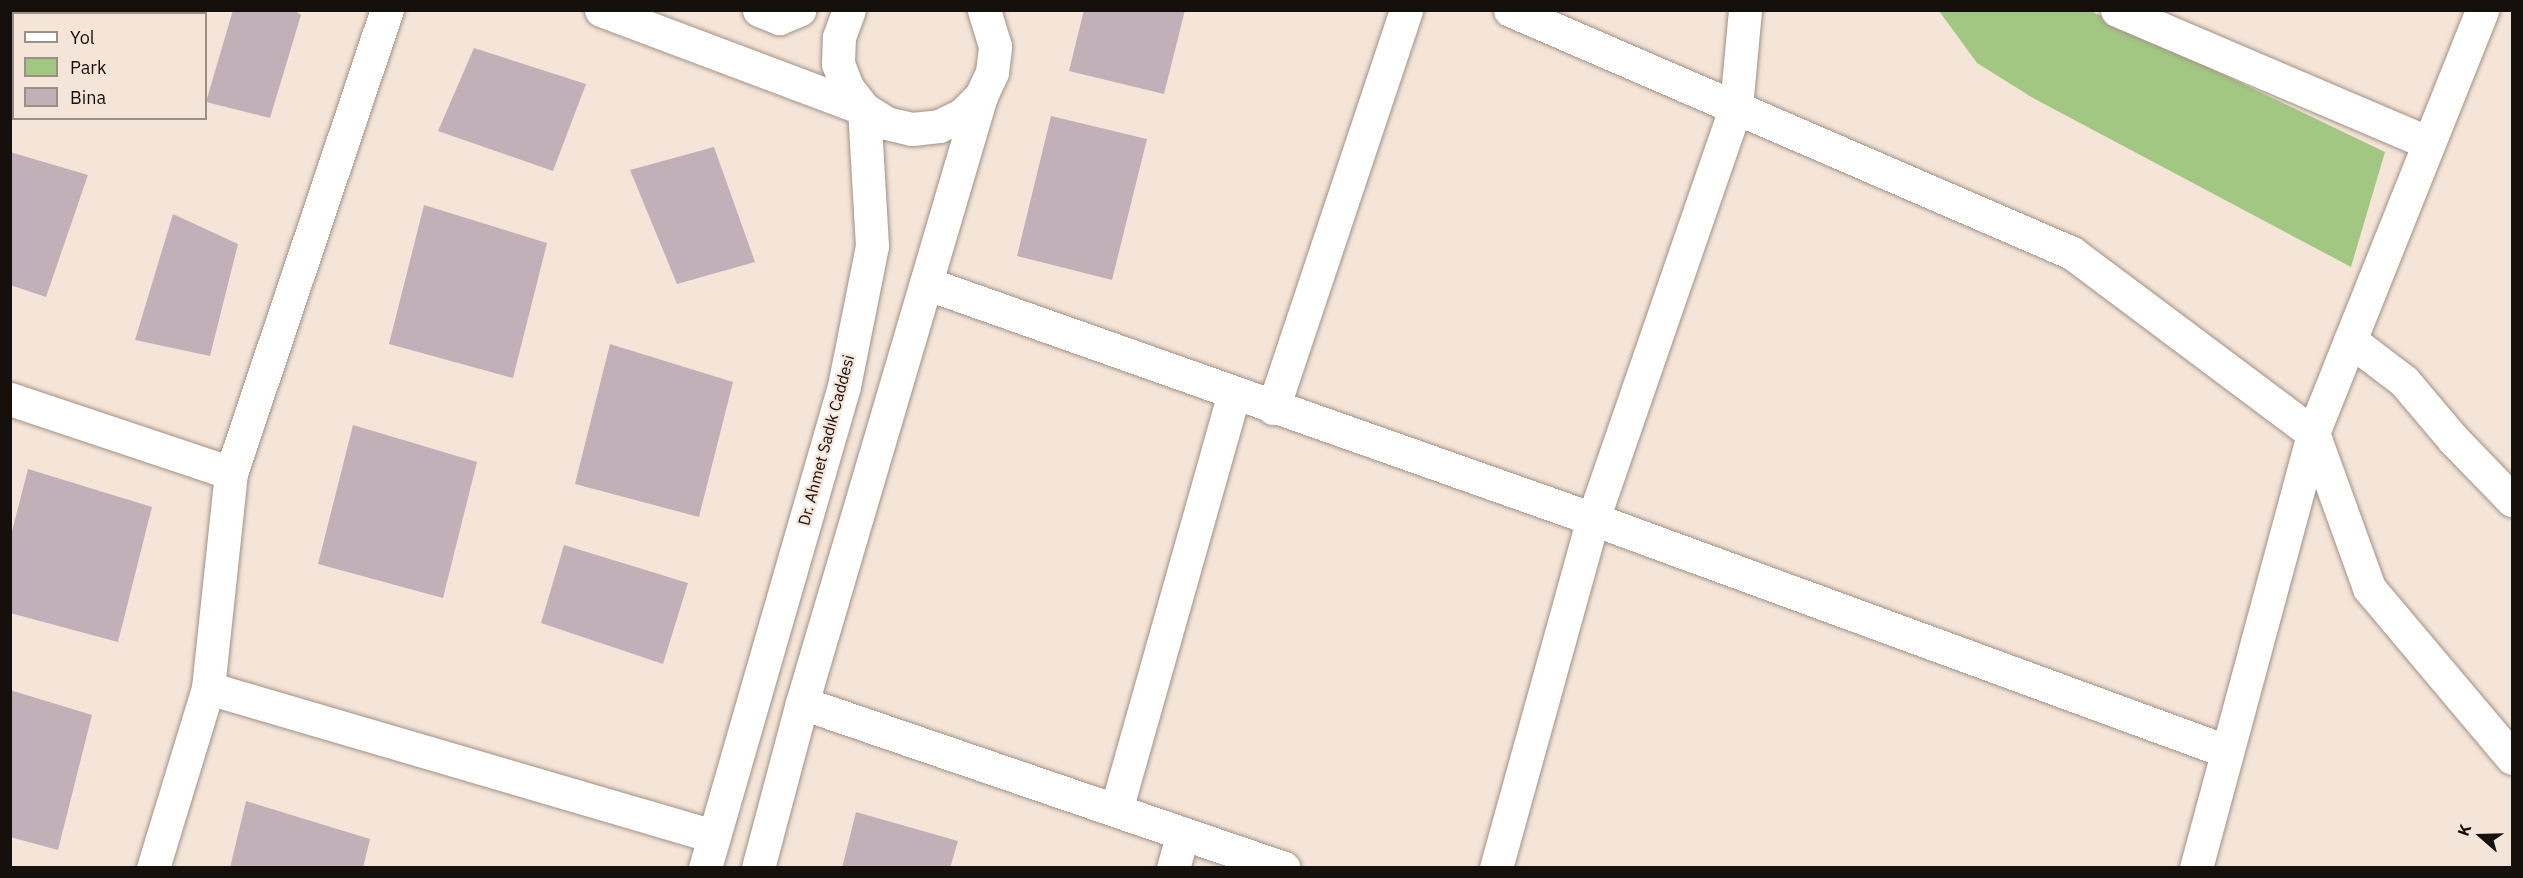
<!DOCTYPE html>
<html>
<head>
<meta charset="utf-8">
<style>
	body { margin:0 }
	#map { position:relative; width:2523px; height:878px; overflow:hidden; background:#f5e5d8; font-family:"IBM Plex Sans",sans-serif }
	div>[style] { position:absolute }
	.green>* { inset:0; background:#a2c782 }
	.building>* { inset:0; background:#c2b0b9 }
	.roads { filter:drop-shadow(0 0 2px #a19286) drop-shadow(0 0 2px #a19286) }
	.minor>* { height:33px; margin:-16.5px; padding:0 16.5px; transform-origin:16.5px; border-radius:16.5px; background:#fff }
	.tertiary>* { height:33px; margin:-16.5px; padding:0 16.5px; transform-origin:16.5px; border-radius:16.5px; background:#fff }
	span { translate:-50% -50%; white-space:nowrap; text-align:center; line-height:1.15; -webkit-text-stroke:4.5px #f5e5d8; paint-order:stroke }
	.street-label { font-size:16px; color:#15100c }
	.frame { position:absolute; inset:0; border:12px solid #15100c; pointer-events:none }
	.legend { position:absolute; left:12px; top:12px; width:195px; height:108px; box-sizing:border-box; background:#f5e5d8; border:2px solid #9b9086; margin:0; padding:8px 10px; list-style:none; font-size:18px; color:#15100c }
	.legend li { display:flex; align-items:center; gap:12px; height:30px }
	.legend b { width:30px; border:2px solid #9b9086 }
	.north { position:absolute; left:2451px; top:806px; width:60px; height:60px; -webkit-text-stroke:4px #f5e5d8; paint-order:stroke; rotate:290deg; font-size:16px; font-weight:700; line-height:24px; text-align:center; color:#15100c }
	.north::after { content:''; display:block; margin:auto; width:21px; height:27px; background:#15100c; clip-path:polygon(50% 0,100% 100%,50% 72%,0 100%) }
</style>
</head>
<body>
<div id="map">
	<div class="green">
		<i style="clip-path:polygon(1939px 11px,2091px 11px,2385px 152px,2351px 267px,2033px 98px,1977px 63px)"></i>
	</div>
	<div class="building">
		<i style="clip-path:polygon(10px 10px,141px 10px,14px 14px,14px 37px)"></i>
		<i style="clip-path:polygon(233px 10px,294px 10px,301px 15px,270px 118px,206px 102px)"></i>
		<i style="clip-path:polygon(1084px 10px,1185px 10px,1164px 94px,1069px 71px)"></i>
		<i style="clip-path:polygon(474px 48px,586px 84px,553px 171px,438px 131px)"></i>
		<i style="clip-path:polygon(1051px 116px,1147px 139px,1112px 280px,1017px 256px)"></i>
		<i style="clip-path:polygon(714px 147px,755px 262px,677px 284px,630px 170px)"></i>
		<i style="clip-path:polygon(10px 152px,88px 175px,46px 297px,10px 285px)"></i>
		<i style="clip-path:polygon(424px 205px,547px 243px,513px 378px,389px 344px)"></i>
		<i style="clip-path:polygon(173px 214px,238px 244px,210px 356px,135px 340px)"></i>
		<i style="clip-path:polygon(610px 344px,733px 382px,699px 517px,575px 484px)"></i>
		<i style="clip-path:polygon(353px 425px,477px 462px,443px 598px,318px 564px)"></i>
		<i style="clip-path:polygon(28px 469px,152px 507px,118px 642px,10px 613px,10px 539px)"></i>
		<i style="clip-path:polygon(564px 545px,688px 583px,663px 664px,541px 623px)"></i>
		<i style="clip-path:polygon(10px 690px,92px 715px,58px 850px,10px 837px)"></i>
		<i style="clip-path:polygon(246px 801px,370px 839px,363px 868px,230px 868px)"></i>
		<i style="clip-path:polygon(856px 812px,958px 841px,950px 868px,842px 868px)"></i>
	</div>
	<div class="roads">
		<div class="minor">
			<i style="left:1510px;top:10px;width:612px;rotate:23.38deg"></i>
			<i style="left:2072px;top:253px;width:301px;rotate:36.8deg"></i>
			<i style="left:2313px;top:433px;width:165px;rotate:70.1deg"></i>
			<i style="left:2369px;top:588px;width:222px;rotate:49.9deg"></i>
			<i style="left:2117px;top:10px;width:337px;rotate:23.1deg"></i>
			<i style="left:928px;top:284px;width:705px;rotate:19.46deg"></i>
			<i style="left:1593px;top:519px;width:674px;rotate:20.13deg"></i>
			<i style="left:2350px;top:340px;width:68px;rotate:37.2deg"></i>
			<i style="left:2404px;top:381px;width:76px;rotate:49.8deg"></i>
			<i style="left:2453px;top:439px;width:85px;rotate:46deg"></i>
			<i style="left:10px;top:399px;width:233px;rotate:18.5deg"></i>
			<i style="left:1273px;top:408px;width:420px;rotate:-71.5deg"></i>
			<i style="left:208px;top:688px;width:526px;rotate:16.33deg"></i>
			<i style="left:802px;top:703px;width:509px;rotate:18.9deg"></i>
			<i style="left:1116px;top:810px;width:432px;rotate:-74.2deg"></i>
			<i style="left:153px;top:868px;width:188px;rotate:-73deg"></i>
			<i style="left:208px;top:688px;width:216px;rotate:-83.9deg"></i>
			<i style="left:231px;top:473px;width:489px;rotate:-71.4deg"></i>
			<i style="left:1173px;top:868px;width:36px;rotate:-74deg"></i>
			<i style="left:1496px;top:868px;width:362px;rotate:-74.5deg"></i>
			<i style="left:1593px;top:519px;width:436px;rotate:-70.9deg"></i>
			<i style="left:1736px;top:107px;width:97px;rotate:-84.7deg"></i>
			<i style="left:2196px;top:868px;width:450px;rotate:-74.9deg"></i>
			<i style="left:2313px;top:433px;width:456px;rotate:-68.2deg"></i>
		</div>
		<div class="tertiary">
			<i style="left:601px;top:10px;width:281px;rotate:20.6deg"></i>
			<i style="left:864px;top:109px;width:26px;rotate:32deg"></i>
			<i style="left:886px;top:123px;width:27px;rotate:13deg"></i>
			<i style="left:912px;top:129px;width:27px;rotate:-6deg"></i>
			<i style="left:939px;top:126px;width:25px;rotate:-26deg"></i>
			<i style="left:962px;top:115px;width:27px;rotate:-45deg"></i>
			<i style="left:981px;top:96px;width:26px;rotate:-65deg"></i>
			<i style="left:992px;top:72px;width:26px;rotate:-83deg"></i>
			<i style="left:995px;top:46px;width:38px;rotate:-107deg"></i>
			<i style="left:759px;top:10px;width:22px;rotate:22deg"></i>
			<i style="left:779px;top:18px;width:22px;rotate:-22deg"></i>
			<i style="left:705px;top:868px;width:502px;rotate:-73.91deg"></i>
			<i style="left:844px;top:386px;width:143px;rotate:-78.7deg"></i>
			<i style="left:872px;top:246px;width:137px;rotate:-93.3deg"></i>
			<i style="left:864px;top:109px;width:28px;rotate:-128deg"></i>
			<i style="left:847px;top:87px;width:25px;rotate:-111deg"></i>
			<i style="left:838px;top:64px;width:27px;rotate:-88deg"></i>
			<i style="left:839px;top:37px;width:29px;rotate:-70deg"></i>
			<i style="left:758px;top:868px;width:171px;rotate:-75.1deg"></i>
			<i style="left:802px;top:703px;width:633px;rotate:-73.57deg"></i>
		</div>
	</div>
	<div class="street-label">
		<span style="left:826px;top:440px;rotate:-75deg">Dr. Ahmet Sadık Caddesi</span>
	</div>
	<div class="frame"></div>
	<ul class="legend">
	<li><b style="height:8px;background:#fff"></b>Yol</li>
	<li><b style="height:16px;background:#a2c782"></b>Park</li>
	<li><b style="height:16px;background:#c2b0b9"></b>Bina</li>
	</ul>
	<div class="north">K</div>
</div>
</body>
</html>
